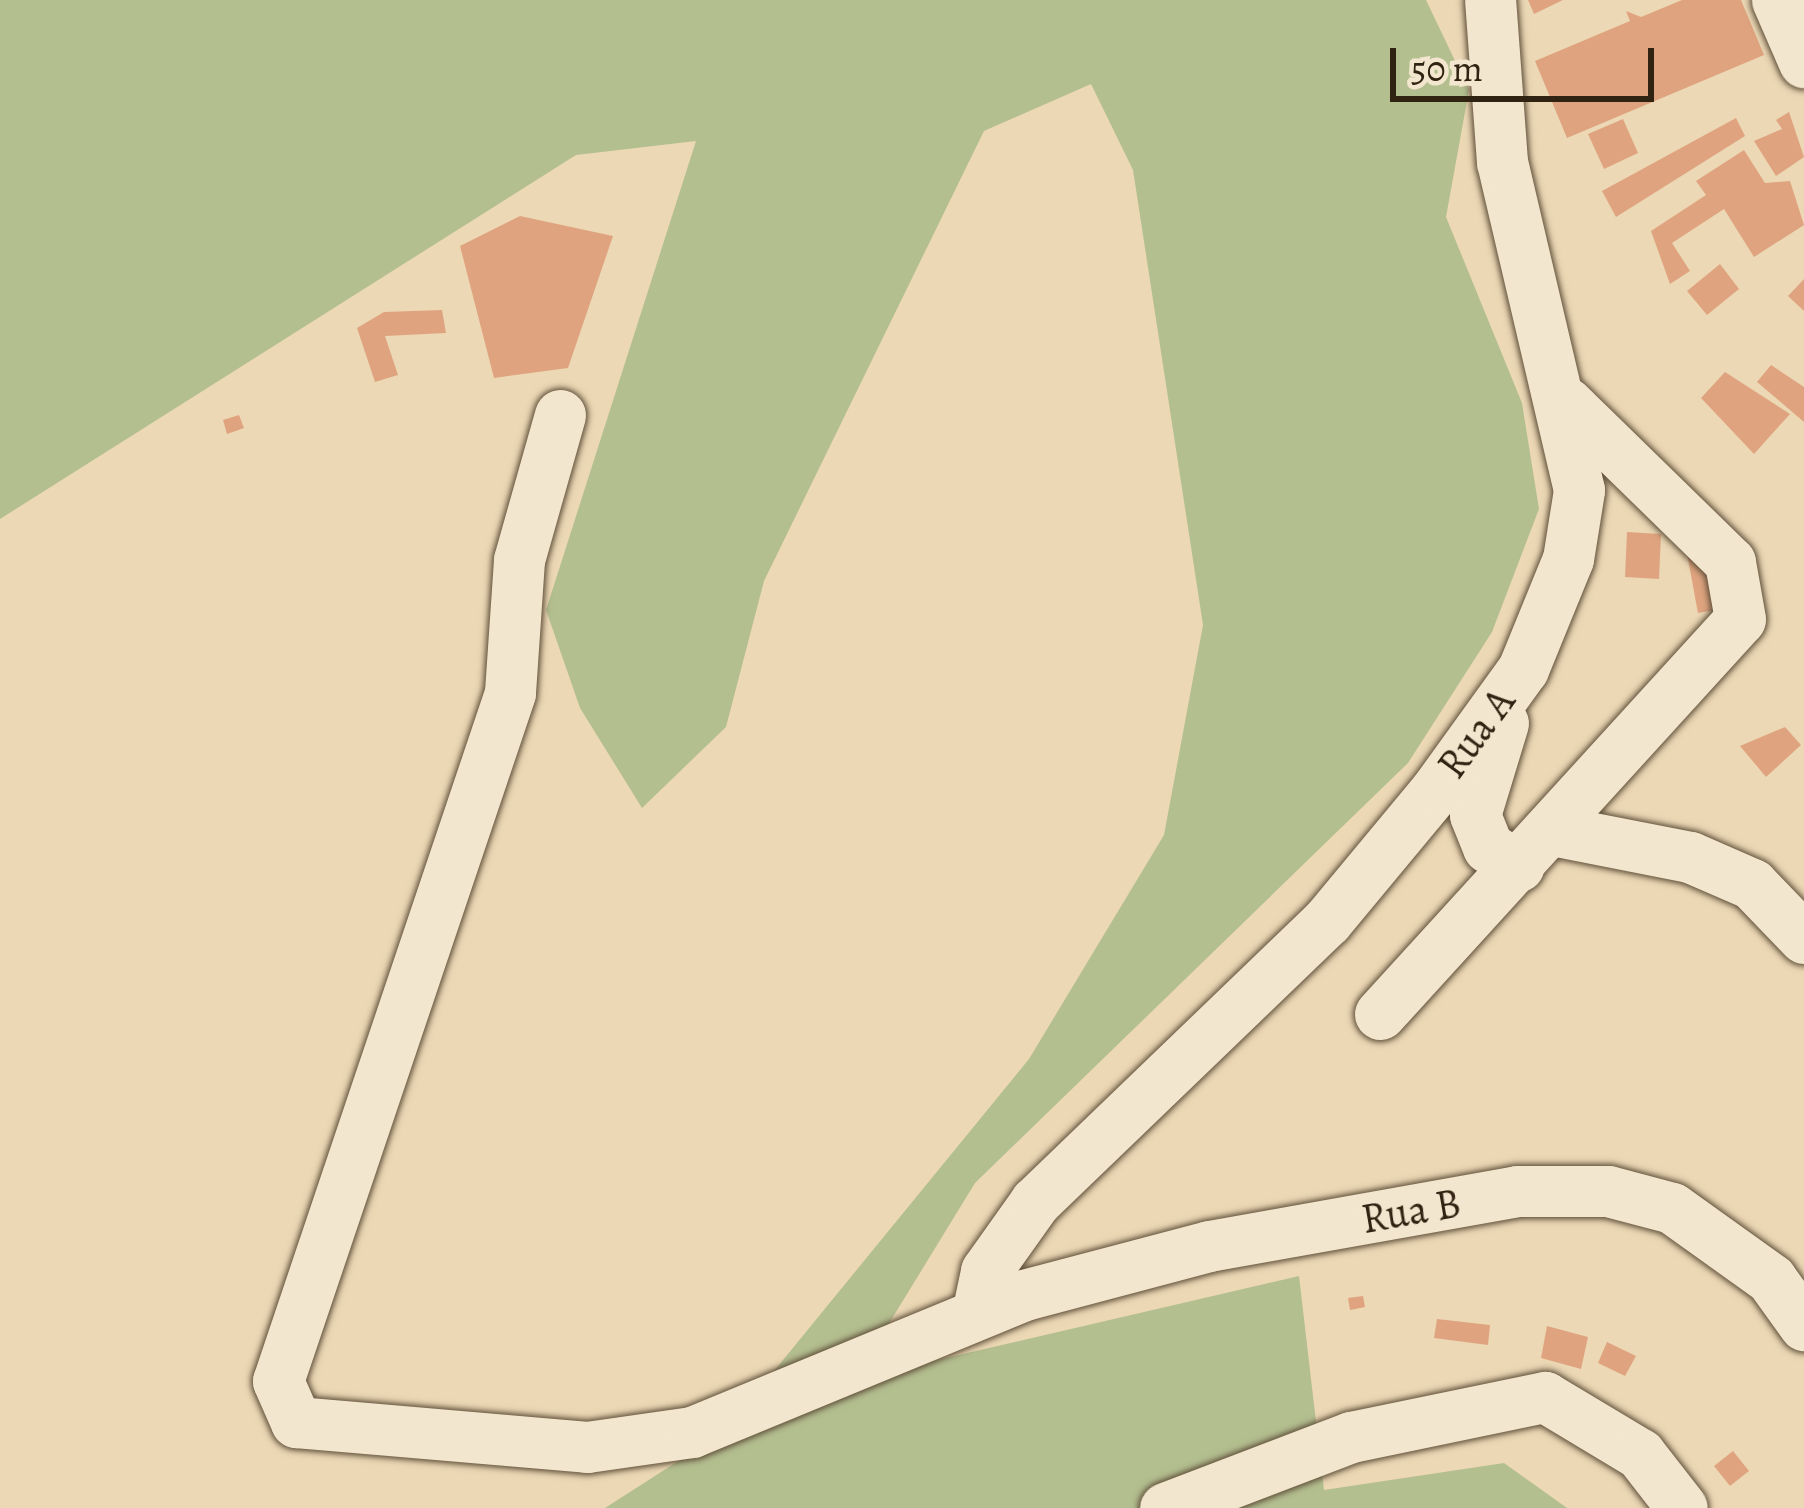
<!DOCTYPE html>
<html>
<head>
<meta charset="utf-8">
<style>
	body { margin:0 }
	#map { position:relative; width:1804px; height:1508px; overflow:hidden; background:#ecd8b5; font-family:Alegreya,serif }
	div>[style] { position:absolute }
	.green>* { inset:0; background:#b4bf90 }
	.building>* { inset:0; background:#dfa47f }
	.roads { filter:drop-shadow(0 0 3px #60503a) drop-shadow(0 0 3px #60503a) }
	.minor>* { height:51px; margin:-25.5px; padding:0 25.5px; transform-origin:25.5px; border-radius:25.5px; background:#f3e6cf }
	span { translate:-50% -50%; white-space:nowrap; text-align:center; line-height:1.15; -webkit-text-stroke:12px #f3e6cf; paint-order:stroke }
	.street-label { font-size:42px; color:#312311 }
	.scale { position:absolute; left:1390px; top:48px; width:264px; height:54px; box-sizing:border-box; border:6px solid #312311; border-top:0; padding-left:15px; font-size:36px; line-height:42px; white-space:nowrap; color:#312311; -webkit-text-stroke:9px #f3e6cf; paint-order:stroke }
</style>
</head>
<body>
<div id="map">
	<div class="green">
		<i style="clip-path:polygon(0 0,1426px 0,1469px 90px,1446px 217px,1522px 403px,1539px 509px,1492px 632px,1408px 763px,975px 1183px,855px 1379px,1299px 1276px,1324px 1490px,1504px 1463px,1567px 1508px,605px 1508px,725px 1431px,1029px 1059px,1164px 835px,1203px 625px,1133px 170px,1091px 84px,984px 131px,764px 581px,726px 727px,642px 808px,580px 708px,546px 610px,696px 141px,576px 155px,0 519px)"></i>
	</div>
	<div class="building">
		<i style="clip-path:polygon(1528px 0,1563px 0,1534px 14px)"></i>
		<i style="clip-path:polygon(1682px 0,1741px 0,1764px 55px,1567px 138px,1535px 61px,1630px 21px,1626px 11px,1641px 17px)"></i>
		<i style="clip-path:polygon(1789px 112px,1804px 157px,1776px 176px,1754px 141px,1782px 129px,1776px 120px)"></i>
		<i style="clip-path:polygon(1736px 118px,1745px 136px,1616px 217px,1602px 191px)"></i>
		<i style="clip-path:polygon(1623px 119px,1638px 153px,1604px 169px,1588px 134px)"></i>
		<i style="clip-path:polygon(1744px 150px,1765px 183px,1790px 181px,1804px 225px,1754px 257px,1724px 209px,1672px 243px,1690px 271px,1670px 284px,1651px 231px,1706px 195px,1696px 181px)"></i>
		<i style="clip-path:polygon(520px 216px,613px 236px,568px 368px,494px 378px,460px 246px)"></i>
		<i style="clip-path:polygon(1720px 264px,1739px 289px,1707px 315px,1687px 291px)"></i>
		<i style="clip-path:polygon(1804px 279px,1804px 311px,1788px 296px)"></i>
		<i style="clip-path:polygon(442px 310px,446px 333px,385px 336px,398px 375px,375px 382px,357px 328px,384px 312px)"></i>
		<i style="clip-path:polygon(1771px 365px,1804px 387px,1804px 422px,1757px 382px)"></i>
		<i style="clip-path:polygon(1725px 372px,1790px 414px,1754px 454px,1701px 398px)"></i>
		<i style="clip-path:polygon(239px 415px,244px 428px,227px 434px,223px 420px)"></i>
		<i style="clip-path:polygon(1627px 532px,1661px 534px,1659px 579px,1625px 577px)"></i>
		<i style="clip-path:polygon(1715px 549px,1726px 608px,1698px 613px,1687px 554px)"></i>
		<i style="clip-path:polygon(1785px 727px,1801px 745px,1766px 777px,1740px 746px)"></i>
		<i style="clip-path:polygon(1363px 1296px,1365px 1307px,1350px 1310px,1348px 1298px)"></i>
		<i style="clip-path:polygon(1437px 1319px,1490px 1325px,1488px 1345px,1434px 1338px)"></i>
		<i style="clip-path:polygon(1547px 1326px,1588px 1337px,1581px 1369px,1541px 1358px)"></i>
		<i style="clip-path:polygon(1607px 1342px,1636px 1356px,1625px 1376px,1598px 1363px)"></i>
		<i style="clip-path:polygon(1733px 1451px,1749px 1471px,1730px 1486px,1714px 1466px)"></i>
	</div>
	<div class="roads">
		<div class="minor">
			<i style="left:1777px;top:0;width:68px;rotate:66.5deg"></i>
			<i style="left:560px;top:415px;width:151px;rotate:105.8deg"></i>
			<i style="left:519px;top:560px;width:133px;rotate:93.9deg"></i>
			<i style="left:510px;top:693px;width:726px;rotate:108.63deg"></i>
			<i style="left:278px;top:1381px;width:45px;rotate:66.3deg"></i>
			<i style="left:296px;top:1422px;width:292px;rotate:4.9deg"></i>
			<i style="left:587px;top:1447px;width:106px;rotate:-8.1deg"></i>
			<i style="left:692px;top:1432px;width:359px;rotate:-22.4deg"></i>
			<i style="left:1024px;top:1295px;width:191px;rotate:-14.8deg"></i>
			<i style="left:1209px;top:1246px;width:313px;rotate:-10.1deg"></i>
			<i style="left:1517px;top:1191px;width:91px"></i>
			<i style="left:1608px;top:1191px;width:66px;rotate:14.9deg"></i>
			<i style="left:1672px;top:1208px;width:122px;rotate:35.6deg"></i>
			<i style="left:1771px;top:1279px;width:57px;rotate:54.3deg"></i>
			<i style="left:1503px;top:723px;width:96px;rotate:106.9deg"></i>
			<i style="left:1475px;top:815px;width:35px;rotate:68deg"></i>
			<i style="left:1488px;top:847px;width:36px;rotate:32deg"></i>
			<i style="left:1552px;top:830px;width:141px;rotate:11.1deg"></i>
			<i style="left:1690px;top:857px;width:68px;rotate:23.5deg"></i>
			<i style="left:1752px;top:884px;width:75px;rotate:46.1deg"></i>
			<i style="left:1380px;top:1014px;width:534px;rotate:-47.65deg"></i>
			<i style="left:1740px;top:619px;width:58px;rotate:-100deg"></i>
			<i style="left:1730px;top:562px;width:229px;rotate:-135.7deg"></i>
			<i style="left:978px;top:1309px;width:39px;rotate:-78deg"></i>
			<i style="left:986px;top:1271px;width:85px;rotate:-54.6deg"></i>
			<i style="left:1035px;top:1202px;width:405px;rotate:-43.9deg"></i>
			<i style="left:1327px;top:921px;width:169px;rotate:-50.3deg"></i>
			<i style="left:1435px;top:791px;width:150px;rotate:-54.2deg"></i>
			<i style="left:1523px;top:669px;width:119px;rotate:-67.8deg"></i>
			<i style="left:1568px;top:559px;width:70px;rotate:-80.9deg"></i>
			<i style="left:1579px;top:490px;width:337px;rotate:-103.2deg"></i>
			<i style="left:1502px;top:162px;width:162px;rotate:-94.2deg"></i>
			<i style="left:1165px;top:1508px;width:199px;rotate:-20.9deg"></i>
			<i style="left:1351px;top:1437px;width:198px;rotate:-11.7deg"></i>
			<i style="left:1545px;top:1397px;width:111px;rotate:31deg"></i>
			<i style="left:1640px;top:1454px;width:68px;rotate:52.1deg"></i>
		</div>
	</div>
	<div class="street-label">
		<span style="left:1476px;top:733px;rotate:-54deg">Rua A</span>
		<span style="left:1411px;top:1211px;rotate:-10deg">Rua B</span>
	</div>
	<div class="scale">50 m</div>
</div>
</body>
</html>
